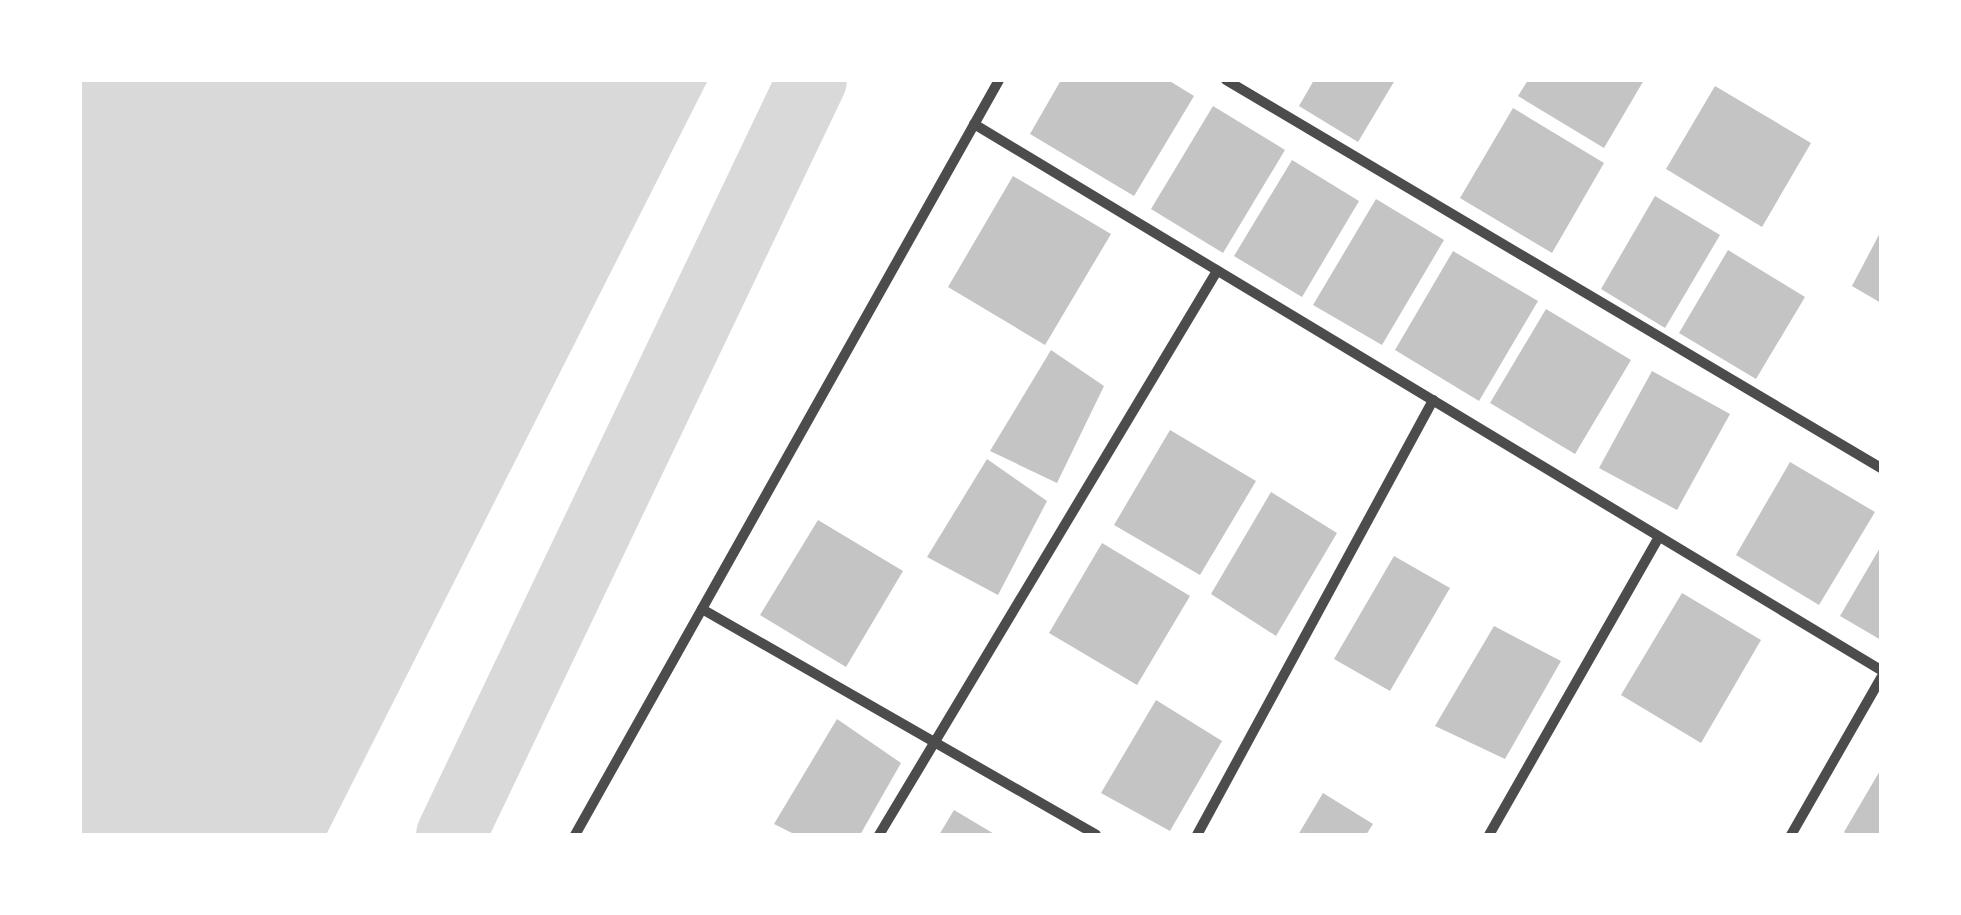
<!DOCTYPE html>
<html>
<head>
<meta charset="utf-8">
<style>
	body { margin:0 }
	#map { position:relative; width:1961px; height:915px; overflow:hidden; background:#fff; font-family:"Work Sans",sans-serif }
	div>[style] { position:absolute }
	.water>* { inset:0; background:#d9d9d9 }
	.canal>* { height:70px; margin:-35px; padding:0 35px; transform-origin:35px; border-radius:35px; background:#d9d9d9 }
	.building>* { inset:0; background:#c4c4c4 }
	.minor>* { height:10px; margin:-5px; padding:0 5px; transform-origin:5px; border-radius:5px; background:#4c4c4c }
	span { translate:-50% -50%; white-space:nowrap; text-align:center; line-height:1.15; -webkit-text-stroke:8px #fff; paint-order:stroke }
	.frame { position:absolute; inset:0; border:82px solid #fff; pointer-events:none }
</style>
</head>
<body>
<div id="map">
	<div class="water">
		<i style="clip-path:polygon(80px 80px,708px 80px,326px 835px,80px 835px)"></i>
	</div>
	<div class="canal">
		<i style="left:451px;top:835px;width:837px;rotate:-64.45deg"></i>
	</div>
	<div class="building">
		<i style="clip-path:polygon(1061px 80px,1168px 80px,1194px 96px,1134px 196px,1030px 134px)"></i>
		<i style="clip-path:polygon(1314px 80px,1395px 80px,1358px 142px,1299px 106px)"></i>
		<i style="clip-path:polygon(1528px 80px,1644px 80px,1604px 148px,1518px 96px)"></i>
		<i style="clip-path:polygon(1715px 86px,1811px 143px,1762px 227px,1666px 169px)"></i>
		<i style="clip-path:polygon(1213px 106px,1285px 150px,1223px 253px,1151px 209px)"></i>
		<i style="clip-path:polygon(1513px 108px,1604px 163px,1552px 253px,1460px 198px)"></i>
		<i style="clip-path:polygon(1292px 160px,1359px 201px,1302px 297px,1234px 256px)"></i>
		<i style="clip-path:polygon(1013px 176px,1111px 234px,1045px 345px,948px 287px)"></i>
		<i style="clip-path:polygon(1655px 196px,1720px 235px,1665px 328px,1601px 289px)"></i>
		<i style="clip-path:polygon(1376px 199px,1444px 240px,1382px 345px,1313px 305px)"></i>
		<i style="clip-path:polygon(1881px 231px,1881px 303px,1852px 286px)"></i>
		<i style="clip-path:polygon(1728px 250px,1805px 297px,1756px 379px,1679px 333px)"></i>
		<i style="clip-path:polygon(1453px 251px,1538px 301px,1479px 401px,1395px 350px)"></i>
		<i style="clip-path:polygon(1546px 309px,1631px 360px,1575px 454px,1490px 403px)"></i>
		<i style="clip-path:polygon(1051px 350px,1104px 386px,1057px 483px,990px 451px)"></i>
		<i style="clip-path:polygon(1652px 371px,1730px 414px,1677px 510px,1599px 468px)"></i>
		<i style="clip-path:polygon(1170px 430px,1256px 481px,1200px 575px,1114px 525px)"></i>
		<i style="clip-path:polygon(987px 459px,1047px 501px,998px 595px,927px 557px)"></i>
		<i style="clip-path:polygon(1790px 462px,1875px 512px,1819px 605px,1736px 555px)"></i>
		<i style="clip-path:polygon(1271px 492px,1337px 533px,1276px 636px,1211px 594px)"></i>
		<i style="clip-path:polygon(818px 520px,903px 571px,846px 667px,760px 615px)"></i>
		<i style="clip-path:polygon(1102px 543px,1190px 596px,1137px 685px,1049px 633px)"></i>
		<i style="clip-path:polygon(1881px 546px,1881px 640px,1840px 616px)"></i>
		<i style="clip-path:polygon(1394px 556px,1450px 588px,1390px 691px,1334px 659px)"></i>
		<i style="clip-path:polygon(1682px 593px,1761px 640px,1701px 743px,1621px 695px)"></i>
		<i style="clip-path:polygon(1494px 626px,1561px 661px,1505px 759px,1435px 726px)"></i>
		<i style="clip-path:polygon(1156px 700px,1222px 741px,1170px 831px,1101px 793px)"></i>
		<i style="clip-path:polygon(837px 719px,901px 763px,860px 835px,796px 835px,774px 824px)"></i>
		<i style="clip-path:polygon(1881px 769px,1881px 835px,1848px 835px,1844px 832px)"></i>
		<i style="clip-path:polygon(1323px 793px,1373px 824px,1366px 835px,1298px 835px)"></i>
		<i style="clip-path:polygon(954px 810px,996px 835px,939px 835px)"></i>
	</div>
	<div class="minor">
		<i style="left:1226px;top:80px;width:761px;rotate:30.64deg"></i>
		<i style="left:974px;top:124px;width:1059px;rotate:31.05deg"></i>
		<i style="left:702px;top:609px;width:454px;rotate:29.8deg"></i>
		<i style="left:575px;top:835px;width:866px;rotate:-60.68deg"></i>
		<i style="left:879px;top:835px;width:658px;rotate:-59.07deg"></i>
		<i style="left:1197px;top:835px;width:495px;rotate:-61.5deg"></i>
		<i style="left:1489px;top:835px;width:343px;rotate:-60.3deg"></i>
		<i style="left:1791px;top:835px;width:181px;rotate:-60.2deg"></i>
	</div>
	<div class="frame"></div>
</div>
</body>
</html>
